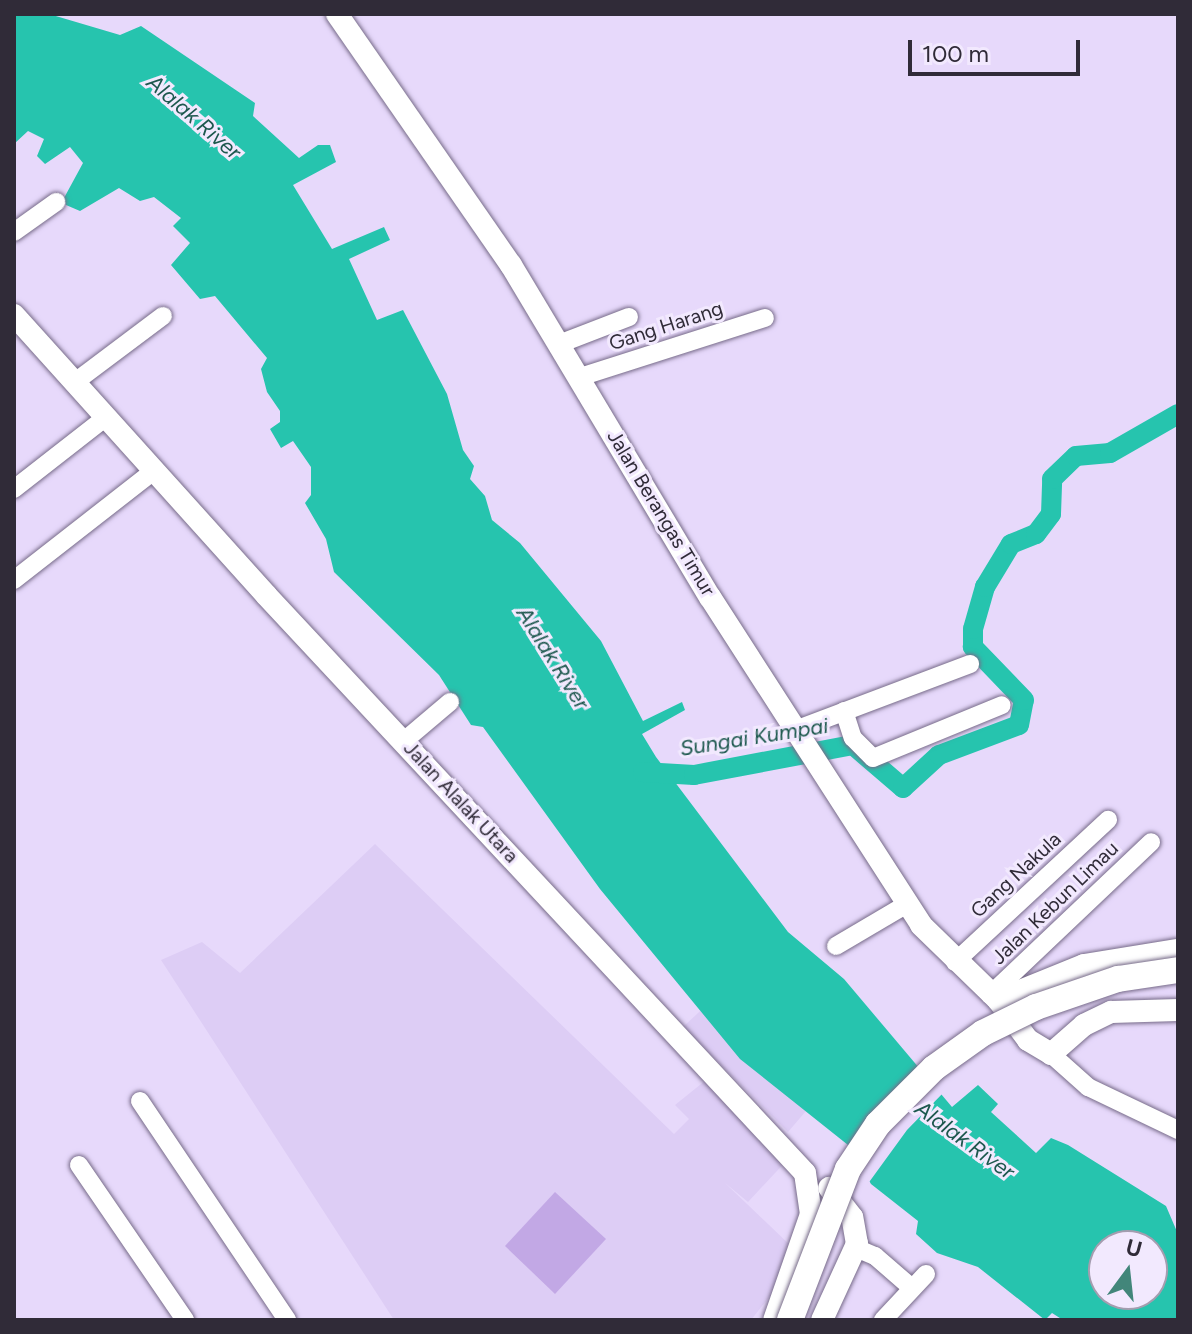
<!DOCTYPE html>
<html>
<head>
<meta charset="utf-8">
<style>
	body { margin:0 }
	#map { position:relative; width:1192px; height:1334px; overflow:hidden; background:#e7d9fb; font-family:Figtree,sans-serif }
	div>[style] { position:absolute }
	.built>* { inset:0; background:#ddcdf5 }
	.green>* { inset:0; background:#c2a8e5 }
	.water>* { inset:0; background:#26c4ae }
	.pier>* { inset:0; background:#e7d9fb }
	.river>* { height:20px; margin:-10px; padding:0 10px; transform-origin:10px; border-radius:10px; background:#26c4ae }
	.roads { filter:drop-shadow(0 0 2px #776b89) drop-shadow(0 0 2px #776b89) }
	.minor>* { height:18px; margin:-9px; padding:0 9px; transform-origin:9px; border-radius:9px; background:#fff }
	.major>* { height:22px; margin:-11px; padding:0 11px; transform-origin:11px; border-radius:11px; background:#fff }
	.bridges { filter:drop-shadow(0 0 2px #776b89) drop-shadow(0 0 2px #776b89) }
	.highway-bridge>* { height:26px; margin:-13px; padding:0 13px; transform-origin:13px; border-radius:13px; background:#fff }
	span { translate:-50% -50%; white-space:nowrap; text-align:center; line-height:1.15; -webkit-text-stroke:6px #f2e9fe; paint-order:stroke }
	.street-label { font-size:20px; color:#302b38 }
	.water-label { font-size:22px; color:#1d584e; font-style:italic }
	.frame { position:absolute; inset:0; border:16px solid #302b38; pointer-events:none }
	.north { position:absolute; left:1088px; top:1230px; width:80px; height:80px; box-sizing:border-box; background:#f2e9fe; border:2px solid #a49daf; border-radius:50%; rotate:15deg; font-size:22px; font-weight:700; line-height:32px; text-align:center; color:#302b38 }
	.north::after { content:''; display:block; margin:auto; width:28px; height:36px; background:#42867a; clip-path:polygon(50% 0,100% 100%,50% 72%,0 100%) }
	.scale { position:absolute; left:908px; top:40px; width:172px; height:36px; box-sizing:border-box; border:4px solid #302b38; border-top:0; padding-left:10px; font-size:24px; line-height:28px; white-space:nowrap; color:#302b38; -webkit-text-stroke:6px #f2e9fe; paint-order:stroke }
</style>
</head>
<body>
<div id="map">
	<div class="built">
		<i style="clip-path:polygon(375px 844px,674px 1134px,689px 1119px,675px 1105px,711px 1076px,790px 1157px,748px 1202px,725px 1183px,792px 1247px,774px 1291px,751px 1320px,394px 1320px,161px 960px,202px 942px,240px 973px)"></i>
		<i style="clip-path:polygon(712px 1000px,812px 1104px,788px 1132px,683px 1027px)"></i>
	</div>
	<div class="green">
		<i style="clip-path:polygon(555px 1192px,606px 1239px,555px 1294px,505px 1246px)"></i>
	</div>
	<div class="water">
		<i style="clip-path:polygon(evenodd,14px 14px,49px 14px,120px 35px,141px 26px,255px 103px,253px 116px,299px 158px,318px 145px,330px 145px,336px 162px,293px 185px,332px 249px,384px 227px,390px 240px,349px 259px,377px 320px,403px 310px,447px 394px,463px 450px,474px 466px,470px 479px,485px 496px,492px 520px,520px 543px,601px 641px,643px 721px,682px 702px,685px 710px,642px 734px,656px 757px,788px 932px,844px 979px,952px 1107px,978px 1085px,998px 1104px,991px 1112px,1036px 1153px,1051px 1138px,1068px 1145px,1166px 1206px,1178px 1234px,1178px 1320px,1063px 1320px,1052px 1313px,1045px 1320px,978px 1267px,937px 1253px,916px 1234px,918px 1221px,871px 1184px,848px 1145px,740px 1059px,600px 889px,483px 727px,471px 725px,439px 675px,334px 572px,326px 539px,305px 503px,311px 495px,311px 467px,293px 441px,281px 448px,270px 429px,280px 422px,280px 411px,267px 392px,261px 369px,267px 358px,215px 296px,200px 299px,171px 265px,190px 243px,173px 226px,181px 218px,154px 197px,140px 201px,119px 188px,80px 211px,66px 205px,64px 198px,83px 163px,70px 147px,45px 164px,37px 156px,44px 139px,28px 131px,14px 144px,14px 14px,1104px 1246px,1152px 1246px,1152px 1294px,1104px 1294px,1104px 1246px)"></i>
	</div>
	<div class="pier">
		<i style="clip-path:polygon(922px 1066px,944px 1092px,907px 1130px,867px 1185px,847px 1152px)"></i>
	</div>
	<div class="river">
		<i style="left:643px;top:772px;width:51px;rotate:3.4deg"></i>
		<i style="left:694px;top:775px;width:162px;rotate:-10.7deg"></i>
		<i style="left:853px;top:745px;width:66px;rotate:40.7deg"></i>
		<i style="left:903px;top:788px;width:49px;rotate:-42.5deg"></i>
		<i style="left:939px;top:755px;width:85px;rotate:-20.6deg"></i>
		<i style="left:1019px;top:725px;width:25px;rotate:-79deg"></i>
		<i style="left:1024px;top:700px;width:74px;rotate:-133.9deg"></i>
		<i style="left:973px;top:647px;width:18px;rotate:-90deg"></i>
		<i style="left:973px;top:629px;width:44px;rotate:-74.1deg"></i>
		<i style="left:985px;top:587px;width:50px;rotate:-58.8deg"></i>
		<i style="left:1011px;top:544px;width:27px;rotate:-22deg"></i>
		<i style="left:1036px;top:534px;width:25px;rotate:-53deg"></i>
		<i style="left:1051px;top:514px;width:35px;rotate:-88deg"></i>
		<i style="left:1052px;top:479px;width:33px;rotate:-44deg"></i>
		<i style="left:1076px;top:456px;width:34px;rotate:-5deg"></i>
		<i style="left:1110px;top:453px;width:78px;rotate:-29.8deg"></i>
	</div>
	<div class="roads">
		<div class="minor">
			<i style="left:14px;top:232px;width:52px;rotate:-35.5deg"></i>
			<i style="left:559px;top:344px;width:75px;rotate:-21.1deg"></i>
			<i style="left:580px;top:377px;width:194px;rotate:-17.7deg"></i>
			<i style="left:75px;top:382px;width:110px;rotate:-36.9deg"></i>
			<i style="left:14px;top:489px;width:117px;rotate:-38deg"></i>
			<i style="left:14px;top:580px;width:179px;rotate:-38deg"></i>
			<i style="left:844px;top:711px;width:28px;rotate:72deg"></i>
			<i style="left:853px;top:738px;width:28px;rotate:45deg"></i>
			<i style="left:873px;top:758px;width:139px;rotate:-22.3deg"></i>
			<i style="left:798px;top:729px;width:184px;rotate:-20.7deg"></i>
			<i style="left:405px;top:740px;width:59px;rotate:-40.2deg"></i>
			<i style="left:836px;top:946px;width:82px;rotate:-30.6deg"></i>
			<i style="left:955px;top:962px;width:209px;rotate:-42.9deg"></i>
			<i style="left:990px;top:995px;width:222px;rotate:-43.5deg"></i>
			<i style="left:1051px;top:1054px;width:50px;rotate:41.7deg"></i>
			<i style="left:1088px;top:1087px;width:100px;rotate:25.5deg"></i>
			<i style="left:140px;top:1101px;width:264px;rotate:56.1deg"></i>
			<i style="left:79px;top:1165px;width:188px;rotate:55.6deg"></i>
			<i style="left:856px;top:1248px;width:21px;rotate:23deg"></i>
			<i style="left:875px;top:1256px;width:49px;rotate:40.9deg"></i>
			<i style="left:883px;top:1320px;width:63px;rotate:-46.9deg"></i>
		</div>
		<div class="major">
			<i style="left:337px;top:14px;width:305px;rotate:55.3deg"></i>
			<i style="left:511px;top:265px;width:387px;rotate:59.1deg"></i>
			<i style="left:710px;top:597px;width:390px;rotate:57.2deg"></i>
			<i style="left:921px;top:925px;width:107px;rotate:44.2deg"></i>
			<i style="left:998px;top:1000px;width:50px;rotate:53.1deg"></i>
			<i style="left:1028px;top:1040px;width:27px;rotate:31deg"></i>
			<i style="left:1051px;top:1054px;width:44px;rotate:-41.3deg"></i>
			<i style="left:1084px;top:1025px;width:30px;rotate:-26deg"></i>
			<i style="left:1111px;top:1012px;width:67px;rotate:-1.7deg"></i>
			<i style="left:14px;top:315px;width:377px;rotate:48deg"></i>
			<i style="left:266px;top:595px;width:790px;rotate:47deg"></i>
			<i style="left:805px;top:1173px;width:41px;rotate:81.7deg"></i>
			<i style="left:811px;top:1214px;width:112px;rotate:109.2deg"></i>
			<i style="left:998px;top:1000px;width:93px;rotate:-22.1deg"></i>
			<i style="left:1084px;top:965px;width:95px;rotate:-9.1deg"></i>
			<i style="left:822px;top:1320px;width:84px;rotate:-65.3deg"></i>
			<i style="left:857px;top:1244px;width:27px;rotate:-100deg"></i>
			<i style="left:852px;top:1217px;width:37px;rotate:-128deg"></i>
		</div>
	</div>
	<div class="bridges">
		<div class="highway-bridge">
			<i style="left:790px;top:1320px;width:162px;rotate:-69deg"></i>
			<i style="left:848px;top:1169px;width:54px;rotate:-56.3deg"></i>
			<i style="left:878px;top:1124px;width:79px;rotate:-45deg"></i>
			<i style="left:934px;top:1068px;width:60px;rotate:-35.5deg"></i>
			<i style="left:983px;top:1033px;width:59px;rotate:-26.1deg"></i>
			<i style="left:1036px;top:1007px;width:87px;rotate:-18.9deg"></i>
			<i style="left:1118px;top:979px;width:61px;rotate:-8.5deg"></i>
		</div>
	</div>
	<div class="street-label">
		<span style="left:666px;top:326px;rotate:-18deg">Gang Harang</span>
		<span style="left:661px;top:513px;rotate:59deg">Jalan Berangas Timur</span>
		<span style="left:461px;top:802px;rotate:47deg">Jalan Alalak Utara</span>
		<span style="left:1016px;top:875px;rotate:-43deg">Gang Nakula</span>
		<span style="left:1055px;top:903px;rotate:-44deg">Jalan Kebun Limau</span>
	</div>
	<div class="water-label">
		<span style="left:194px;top:117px;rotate:41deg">Alalak River</span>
		<span style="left:553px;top:658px;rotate:58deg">Alalak River</span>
		<span style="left:754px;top:737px;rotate:-9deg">Sungai Kumpai</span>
		<span style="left:965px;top:1140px;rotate:36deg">Alalak River</span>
	</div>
	<div class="frame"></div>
	<div class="north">U</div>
	<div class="scale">100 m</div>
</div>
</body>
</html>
